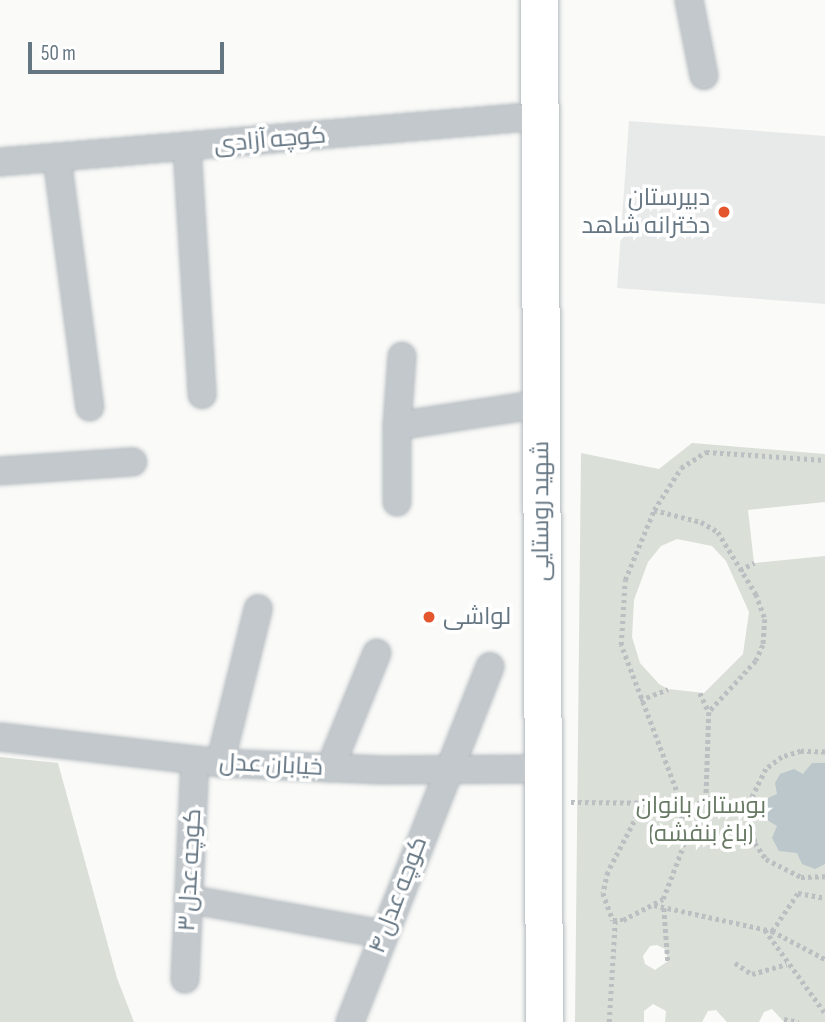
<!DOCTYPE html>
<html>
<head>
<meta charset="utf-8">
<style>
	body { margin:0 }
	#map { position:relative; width:825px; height:1022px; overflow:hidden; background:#fafaf8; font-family:"Sofia Sans Condensed",Cairo,sans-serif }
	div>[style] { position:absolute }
	.built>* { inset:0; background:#e8e9e9 }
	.green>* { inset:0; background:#dadfd7 }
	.water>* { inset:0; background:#bbc7cb }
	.path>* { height:4.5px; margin-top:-2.25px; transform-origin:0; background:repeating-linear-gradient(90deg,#bbbfc2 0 3.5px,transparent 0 7px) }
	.roads { filter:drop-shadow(0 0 2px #b3babf) drop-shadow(0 0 2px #b3babf) }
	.street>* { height:26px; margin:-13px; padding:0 13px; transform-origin:13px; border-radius:13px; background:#c3c8cc }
	.secondary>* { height:37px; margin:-18.5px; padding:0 18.5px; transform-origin:18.5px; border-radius:18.5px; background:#fff }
	.dots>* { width:19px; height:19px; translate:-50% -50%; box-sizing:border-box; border:4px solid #fff; border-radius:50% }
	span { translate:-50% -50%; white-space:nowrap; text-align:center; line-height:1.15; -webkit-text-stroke:7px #fff; paint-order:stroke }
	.street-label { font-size:24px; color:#657683 }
	.poi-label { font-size:24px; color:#657683 }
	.right { translate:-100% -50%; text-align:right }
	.left { translate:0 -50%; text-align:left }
	.park-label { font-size:24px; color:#687a64 }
	.scale { position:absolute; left:28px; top:42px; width:196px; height:32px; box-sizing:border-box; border:4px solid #657683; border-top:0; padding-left:9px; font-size:21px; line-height:24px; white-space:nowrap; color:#657683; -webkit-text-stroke:5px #fff; paint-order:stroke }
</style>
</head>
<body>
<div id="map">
	<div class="built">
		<i style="clip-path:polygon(629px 121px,825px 136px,825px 304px,617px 288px)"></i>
	</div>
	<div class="green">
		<i style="clip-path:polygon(evenodd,692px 443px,825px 454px,825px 502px,748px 510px,754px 563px,825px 556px,825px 1022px,784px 1022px,772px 1009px,764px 1012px,759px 1022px,727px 1022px,716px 1010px,708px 1011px,702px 1022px,665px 1022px,666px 1011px,653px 1004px,644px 1011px,644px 1022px,575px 1022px,581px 453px,659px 469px,692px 443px,677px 539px,712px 546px,726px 561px,749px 612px,743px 654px,704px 693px,668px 689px,659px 684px,640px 663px,632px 637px,634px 600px,648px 562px,661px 546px,677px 539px,692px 443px,657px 945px,665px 949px,668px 961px,655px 970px,645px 964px,643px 956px,650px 946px,657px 945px)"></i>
		<i style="clip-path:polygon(0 757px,58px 763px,117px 978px,134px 1022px,0 1022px)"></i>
	</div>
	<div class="water">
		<i style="clip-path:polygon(812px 763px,825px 763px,825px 864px,815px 869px,802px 864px,797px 853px,779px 851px,772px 838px,777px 826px,764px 818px,762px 808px,766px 799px,777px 794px,775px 783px,780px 774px,794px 769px,803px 774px)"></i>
	</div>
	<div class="path">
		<i style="left:654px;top:510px;width:49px;rotate:14.3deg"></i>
		<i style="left:701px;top:522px;width:20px;rotate:30deg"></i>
		<i style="left:718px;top:532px;width:73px;rotate:58.5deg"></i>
		<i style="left:756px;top:594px;width:27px;rotate:70deg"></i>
		<i style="left:765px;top:619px;width:26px;rotate:94deg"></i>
		<i style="left:763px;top:645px;width:17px;rotate:114deg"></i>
		<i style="left:756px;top:661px;width:69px;rotate:132.7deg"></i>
		<i style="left:709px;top:712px;width:91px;rotate:91.9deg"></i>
		<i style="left:740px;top:570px;width:16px;rotate:-27deg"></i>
		<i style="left:700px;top:693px;width:21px;rotate:65deg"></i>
		<i style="left:640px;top:700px;width:30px;rotate:-21deg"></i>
		<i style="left:825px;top:752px;width:24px;rotate:-178deg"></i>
		<i style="left:801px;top:751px;width:20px;rotate:162deg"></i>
		<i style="left:782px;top:757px;width:20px;rotate:143deg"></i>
		<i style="left:766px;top:769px;width:39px;rotate:116deg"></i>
		<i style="left:749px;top:804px;width:39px;rotate:81deg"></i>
		<i style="left:755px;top:843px;width:19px;rotate:55deg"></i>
		<i style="left:766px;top:859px;width:39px;rotate:27deg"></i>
		<i style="left:801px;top:877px;width:24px;rotate:-2deg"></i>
		<i style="left:571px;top:802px;width:178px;rotate:0.6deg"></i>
		<i style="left:644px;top:803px;width:78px;rotate:117.6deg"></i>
		<i style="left:608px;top:872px;width:22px;rotate:103deg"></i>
		<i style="left:603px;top:893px;width:29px;rotate:70deg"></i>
		<i style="left:613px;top:920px;width:10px"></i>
		<i style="left:623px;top:920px;width:45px;rotate:-27.7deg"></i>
		<i style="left:663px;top:899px;width:56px;rotate:-69deg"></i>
		<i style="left:683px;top:847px;width:44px;rotate:-92.6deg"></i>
		<i style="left:681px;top:803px;width:169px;rotate:-110.8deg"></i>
		<i style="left:621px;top:645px;width:65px;rotate:-86.5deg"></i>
		<i style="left:625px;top:580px;width:76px;rotate:-67.5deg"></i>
		<i style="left:654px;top:510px;width:50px;rotate:-57.3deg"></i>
		<i style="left:681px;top:468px;width:30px;rotate:-33deg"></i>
		<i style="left:706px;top:452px;width:119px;rotate:3.8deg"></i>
		<i style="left:654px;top:905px;width:121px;rotate:12.4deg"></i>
		<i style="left:772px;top:931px;width:60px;rotate:27.8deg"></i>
		<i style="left:664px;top:908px;width:53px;rotate:85.7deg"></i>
		<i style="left:765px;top:930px;width:102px;rotate:54.1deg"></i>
		<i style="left:772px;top:931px;width:46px;rotate:-55.6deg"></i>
		<i style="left:798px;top:893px;width:27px;rotate:10deg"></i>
		<i style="left:735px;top:963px;width:20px;rotate:33deg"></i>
		<i style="left:752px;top:974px;width:36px;rotate:-16deg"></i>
		<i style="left:784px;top:1019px;width:15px;rotate:11deg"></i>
		<i style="left:609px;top:1022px;width:102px;rotate:-86.6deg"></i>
	</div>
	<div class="roads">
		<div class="street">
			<i style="left:689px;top:0;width:77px;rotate:78.8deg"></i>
			<i style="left:187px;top:147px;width:248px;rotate:86.5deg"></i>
			<i style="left:57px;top:158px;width:251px;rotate:82.5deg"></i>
			<i style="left:0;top:162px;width:542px;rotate:-4.87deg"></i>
			<i style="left:397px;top:426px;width:70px;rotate:-85.9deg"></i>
			<i style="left:0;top:471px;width:133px;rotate:-3.9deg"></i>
			<i style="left:397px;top:502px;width:76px;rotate:-90deg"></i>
			<i style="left:397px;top:426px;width:146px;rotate:-8.7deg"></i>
			<i style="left:0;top:737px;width:222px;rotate:6.7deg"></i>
			<i style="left:220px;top:763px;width:162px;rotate:2.5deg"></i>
			<i style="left:382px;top:770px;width:161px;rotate:-0.4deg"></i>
			<i style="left:220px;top:763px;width:159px;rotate:-76.1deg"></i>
			<i style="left:330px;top:768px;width:124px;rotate:-67.8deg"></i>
			<i style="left:188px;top:899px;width:197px;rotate:10.2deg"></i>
			<i style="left:185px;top:979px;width:219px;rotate:-87.4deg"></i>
			<i style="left:350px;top:1022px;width:382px;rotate:-68.5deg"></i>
		</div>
		<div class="secondary">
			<i style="left:539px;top:0;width:1022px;rotate:89.72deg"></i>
		</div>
	</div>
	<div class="dots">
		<i style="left:724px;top:212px;background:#e4572e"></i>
		<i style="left:429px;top:617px;background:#e4572e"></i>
	</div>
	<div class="street-label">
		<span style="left:270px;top:140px;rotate:-5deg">کوچه آزادی</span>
		<span style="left:541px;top:511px;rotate:-90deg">شهید روستایی</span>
		<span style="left:271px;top:765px;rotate:3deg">خیابان عدل</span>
		<span style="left:190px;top:870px;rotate:-87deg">کوچه عدل ۳</span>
		<span style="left:398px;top:895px;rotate:-69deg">کوچه عدل ۴</span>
	</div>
	<div class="poi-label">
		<span class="right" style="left:710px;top:212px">دبیرستان<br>دخترانه شاهد</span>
		<span class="left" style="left:443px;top:617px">لواشی</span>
	</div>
	<div class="park-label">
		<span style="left:701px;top:820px">بوستان بانوان<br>(باغ بنفشه)</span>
	</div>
	<div class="scale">50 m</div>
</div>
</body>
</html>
